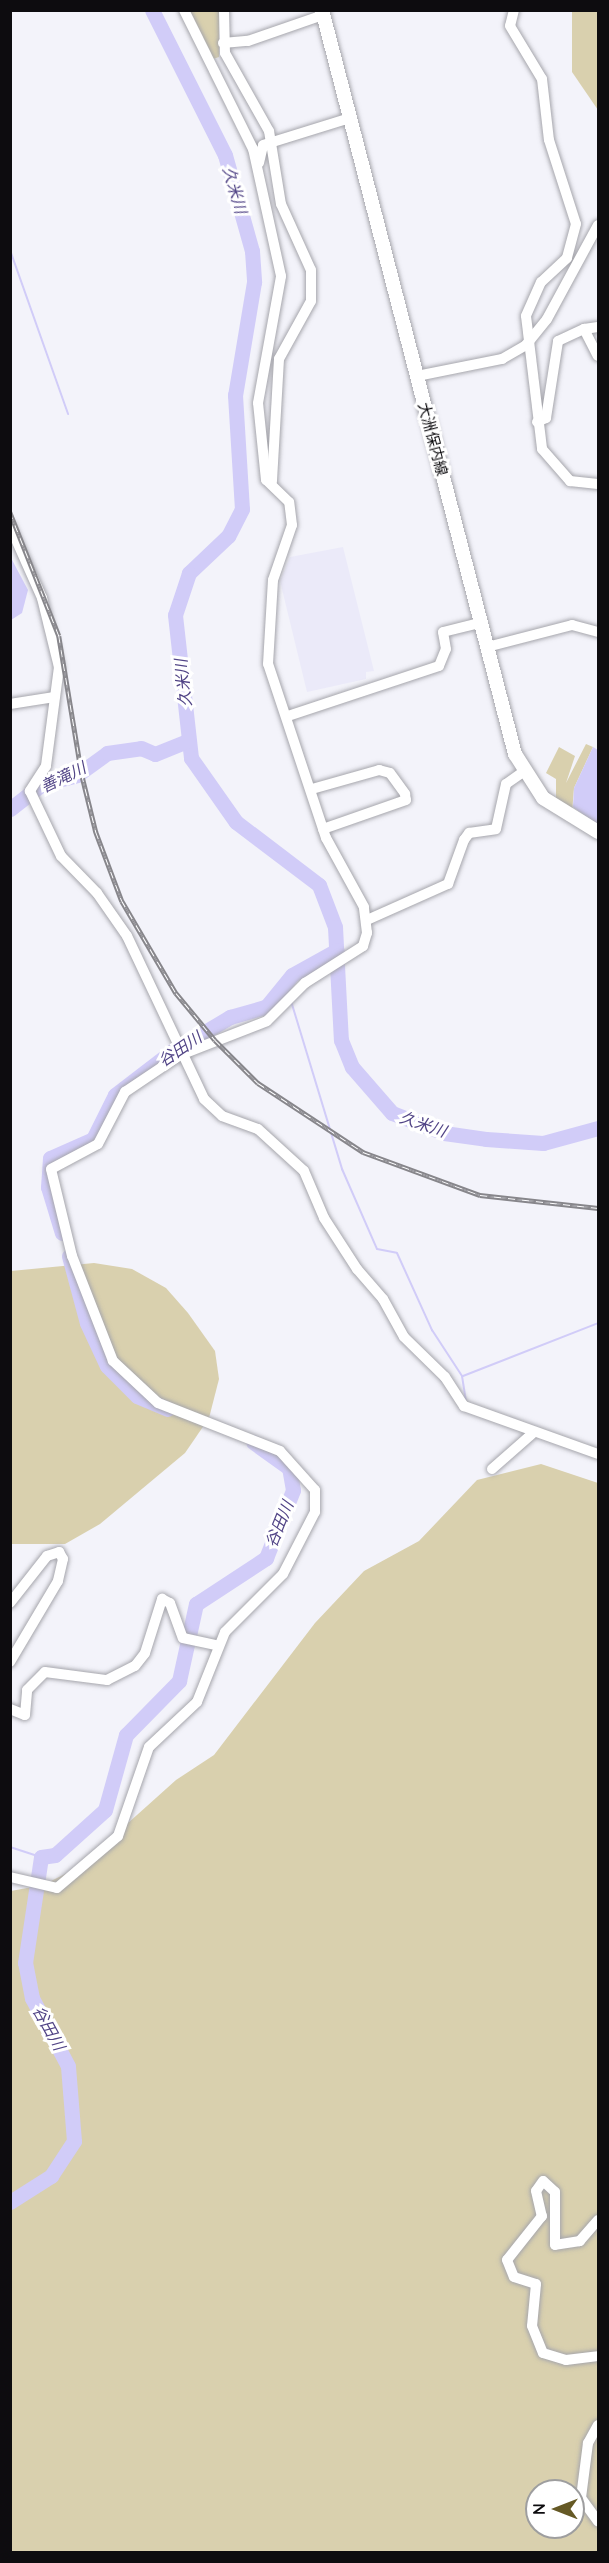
<!DOCTYPE html>
<html>
<head>
<meta charset="utf-8">
<style>
	body { margin:0 }
	#map { position:relative; width:609px; height:2563px; overflow:hidden; background:#f3f3fa; font-family:Quicksand,"Noto Sans JP",sans-serif }
	div>[style] { position:absolute }
	.built>* { inset:0; background:#ebeaf9 }
	.green>* { inset:0; background:#d9d0ae }
	.water>* { inset:0; background:#d1ccf8 }
	.stream>* { height:2px; margin:-1px; padding:0 1px; transform-origin:1px; border-radius:1px; background:#d1ccf8 }
	.river>* { height:15px; margin:-7.5px; padding:0 7.5px; transform-origin:7.5px; border-radius:7.5px; background:#d1ccf8 }
	.roads { filter:drop-shadow(0 0 2px #a6a6ac) drop-shadow(0 0 2px #a6a6ac) }
	.minor>* { height:10px; margin:-5px; padding:0 5px; transform-origin:5px; border-radius:5px; background:#fff }
	.major>* { height:14px; margin:-7px; padding:0 7px; transform-origin:7px; border-radius:7px; background:#fff }
	.rail>* { height:4.5px; margin-top:-2.25px; transform-origin:0; background:repeating-linear-gradient(90deg,#fff 0 7px,#87868b 0 14px); box-sizing:border-box; border-block:2px solid #87868b }
	span { translate:-50% -50%; white-space:nowrap; text-align:center; line-height:1.15; -webkit-text-stroke:6px #fff; paint-order:stroke }
	.street-label { font-size:15px; color:#0d0c0f }
	.water-label { font-size:16px; color:#514486; font-style:italic }
	.frame { position:absolute; inset:0; border:12px solid #0d0c0f; pointer-events:none }
	.north { position:absolute; left:525px; top:2479px; width:60px; height:60px; box-sizing:border-box; background:#fff; border:2px solid #9e9e9f; border-radius:50%; rotate:270deg; font-size:16px; font-weight:700; line-height:24px; text-align:center; color:#0d0c0f }
	.north::after { content:''; display:block; margin:auto; width:21px; height:27px; background:#655925; clip-path:polygon(50% 0,100% 100%,50% 72%,0 100%) }
</style>
</head>
<body>
<div id="map">
	<div class="built">
		<i style="clip-path:polygon(343px 547px,374px 671px,366px 672px,366px 679px,307px 692px,280px 581px,290px 557px)"></i>
	</div>
	<div class="green">
		<i style="clip-path:polygon(187px 11px,219px 11px,219px 57px,210px 60px)"></i>
		<i style="clip-path:polygon(572px 11px,598px 11px,598px 110px,572px 72px)"></i>
		<i style="clip-path:polygon(586px 744px,593px 747px,574px 788px,572px 813px,556px 800px,556px 779px,546px 773px,559px 747px,575px 756px,566px 783px)"></i>
		<i style="clip-path:polygon(94px 1263px,132px 1269px,166px 1288px,188px 1313px,215px 1351px,219px 1379px,209px 1418px,185px 1453px,100px 1524px,65px 1544px,11px 1544px,11px 1271px)"></i>
		<i style="clip-path:polygon(evenodd,541px 1464px,598px 1483px,598px 2552px,11px 2552px,11px 1891px,43px 1885px,79px 1867px,176px 1780px,214px 1755px,315px 1623px,364px 1571px,419px 1541px,477px 1480px,541px 1464px,537px 2491px,573px 2491px,573px 2527px,537px 2527px,537px 2491px)"></i>
	</div>
	<div class="water">
		<i style="clip-path:polygon(11px 558px,28px 590px,22px 613px,11px 620px)"></i>
		<i style="clip-path:polygon(593px 747px,598px 750px,598px 825px,573px 807px,574px 788px)"></i>
	</div>
	<div class="stream">
		<i style="left:10px;top:250px;width:174px;rotate:70.5deg"></i>
		<i style="left:283px;top:988px;width:7px;rotate:45deg"></i>
		<i style="left:291px;top:1001px;width:176px;rotate:73.1deg"></i>
		<i style="left:342px;top:1169px;width:87px;rotate:66.4deg"></i>
		<i style="left:377px;top:1249px;width:20px;rotate:11deg"></i>
		<i style="left:397px;top:1253px;width:85px;rotate:65.6deg"></i>
		<i style="left:432px;top:1330px;width:55px;rotate:56.9deg"></i>
		<i style="left:462px;top:1376px;width:24px;rotate:81deg"></i>
		<i style="left:463px;top:1376px;width:145px;rotate:-21.4deg"></i>
		<i style="left:10px;top:1847px;width:33px;rotate:18deg"></i>
	</div>
	<div class="river">
		<i style="left:152px;top:10px;width:162px;rotate:63.3deg"></i>
		<i style="left:225px;top:155px;width:100px;rotate:74.3deg"></i>
		<i style="left:252px;top:251px;width:31px;rotate:86deg"></i>
		<i style="left:254px;top:282px;width:115px;rotate:99.5deg"></i>
		<i style="left:235px;top:395px;width:114px;rotate:86.5deg"></i>
		<i style="left:242px;top:509px;width:30px;rotate:117deg"></i>
		<i style="left:228px;top:536px;width:54px;rotate:136.5deg"></i>
		<i style="left:189px;top:573px;width:44px;rotate:108.4deg"></i>
		<i style="left:175px;top:615px;width:144px;rotate:83.6deg"></i>
		<i style="left:191px;top:758px;width:78px;rotate:54.9deg"></i>
		<i style="left:236px;top:822px;width:104px;rotate:37.2deg"></i>
		<i style="left:319px;top:885px;width:45px;rotate:69.1deg"></i>
		<i style="left:335px;top:927px;width:113px;rotate:87deg"></i>
		<i style="left:341px;top:1040px;width:29px;rotate:68deg"></i>
		<i style="left:352px;top:1067px;width:61px;rotate:49deg"></i>
		<i style="left:392px;top:1113px;width:56px;rotate:21deg"></i>
		<i style="left:444px;top:1133px;width:42px;rotate:8.1deg"></i>
		<i style="left:486px;top:1139px;width:57px;rotate:4deg"></i>
		<i style="left:543px;top:1143px;width:57px;rotate:-15.3deg"></i>
		<i style="left:10px;top:809px;width:41px;rotate:-38deg"></i>
		<i style="left:42px;top:784px;width:36px;rotate:-14deg"></i>
		<i style="left:77px;top:775px;width:37px;rotate:-36deg"></i>
		<i style="left:107px;top:753px;width:34px;rotate:-8deg"></i>
		<i style="left:141px;top:748px;width:15px;rotate:23deg"></i>
		<i style="left:155px;top:754px;width:35px;rotate:-22deg"></i>
		<i style="left:62px;top:1233px;width:48px;rotate:-106.9deg"></i>
		<i style="left:48px;top:1187px;width:29px;rotate:-86deg"></i>
		<i style="left:50px;top:1158px;width:47px;rotate:-23.8deg"></i>
		<i style="left:93px;top:1139px;width:49px;rotate:-63.4deg"></i>
		<i style="left:115px;top:1095px;width:71px;rotate:-37.5deg"></i>
		<i style="left:171px;top:1052px;width:69px;rotate:-30.7deg"></i>
		<i style="left:230px;top:1017px;width:37px;rotate:-16deg"></i>
		<i style="left:266px;top:1007px;width:41px;rotate:-50.9deg"></i>
		<i style="left:292px;top:975px;width:51px;rotate:-29.1deg"></i>
		<i style="left:69px;top:1256px;width:69px;rotate:75deg"></i>
		<i style="left:87px;top:1323px;width:47px;rotate:65.1deg"></i>
		<i style="left:107px;top:1366px;width:42px;rotate:45deg"></i>
		<i style="left:137px;top:1396px;width:33px;rotate:23deg"></i>
		<i style="left:10px;top:2202px;width:49px;rotate:-32.4deg"></i>
		<i style="left:51px;top:2176px;width:42px;rotate:-56.7deg"></i>
		<i style="left:74px;top:2141px;width:75px;rotate:-94.6deg"></i>
		<i style="left:68px;top:2066px;width:77px;rotate:-117.9deg"></i>
		<i style="left:32px;top:1998px;width:36px;rotate:-101deg"></i>
		<i style="left:25px;top:1963px;width:107px;rotate:-81.4deg"></i>
		<i style="left:41px;top:1857px;width:14px;rotate:-8deg"></i>
		<i style="left:55px;top:1855px;width:67px;rotate:-42deg"></i>
		<i style="left:105px;top:1810px;width:78px;rotate:-74.4deg"></i>
		<i style="left:126px;top:1735px;width:76px;rotate:-45.5deg"></i>
		<i style="left:179px;top:1681px;width:79px;rotate:-77.6deg"></i>
		<i style="left:196px;top:1604px;width:84px;rotate:-33.3deg"></i>
		<i style="left:266px;top:1558px;width:73px;rotate:-68.3deg"></i>
		<i style="left:293px;top:1490px;width:22px;rotate:-100deg"></i>
		<i style="left:289px;top:1468px;width:44px;rotate:-144.2deg"></i>
	</div>
	<div class="roads">
		<div class="minor">
			<i style="left:224px;top:10px;width:43px;rotate:88.7deg"></i>
			<i style="left:225px;top:53px;width:90px;rotate:60.6deg"></i>
			<i style="left:269px;top:131px;width:74px;rotate:80.7deg"></i>
			<i style="left:281px;top:204px;width:72px;rotate:65.6deg"></i>
			<i style="left:311px;top:270px;width:31px;rotate:90deg"></i>
			<i style="left:311px;top:301px;width:66px;rotate:118.9deg"></i>
			<i style="left:279px;top:359px;width:123px;rotate:93.3deg"></i>
			<i style="left:514px;top:10px;width:16px;rotate:104deg"></i>
			<i style="left:510px;top:26px;width:62px;rotate:58.9deg"></i>
			<i style="left:542px;top:79px;width:61px;rotate:83.5deg"></i>
			<i style="left:549px;top:140px;width:88px;rotate:72.2deg"></i>
			<i style="left:576px;top:224px;width:35px;rotate:105deg"></i>
			<i style="left:567px;top:258px;width:35px;rotate:137deg"></i>
			<i style="left:541px;top:282px;width:37px;rotate:114deg"></i>
			<i style="left:526px;top:316px;width:134px;rotate:83.1deg"></i>
			<i style="left:542px;top:449px;width:43px;rotate:48.8deg"></i>
			<i style="left:570px;top:481px;width:28px;rotate:6deg"></i>
			<i style="left:223px;top:43px;width:25px;rotate:-5deg"></i>
			<i style="left:248px;top:41px;width:79px;rotate:-19.1deg"></i>
			<i style="left:259px;top:163px;width:18px;rotate:-77deg"></i>
			<i style="left:263px;top:145px;width:91px;rotate:-17.2deg"></i>
			<i style="left:584px;top:329px;width:14px;rotate:-8deg"></i>
			<i style="left:417px;top:376px;width:87px;rotate:-11.3deg"></i>
			<i style="left:502px;top:359px;width:28px;rotate:-30deg"></i>
			<i style="left:526px;top:345px;width:33px;rotate:-51deg"></i>
			<i style="left:547px;top:319px;width:107px;rotate:-61.5deg"></i>
			<i style="left:537px;top:422px;width:10px;rotate:-24deg"></i>
			<i style="left:546px;top:418px;width:78px;rotate:-81.1deg"></i>
			<i style="left:558px;top:341px;width:29px;rotate:-25deg"></i>
			<i style="left:584px;top:329px;width:30px;rotate:63deg"></i>
			<i style="left:10px;top:526px;width:79px;rotate:66deg"></i>
			<i style="left:42px;top:598px;width:71px;rotate:76.2deg"></i>
			<i style="left:59px;top:667px;width:100px;rotate:97.5deg"></i>
			<i style="left:46px;top:766px;width:30px;rotate:123deg"></i>
			<i style="left:30px;top:791px;width:72px;rotate:64.5deg"></i>
			<i style="left:61px;top:856px;width:52px;rotate:45.8deg"></i>
			<i style="left:97px;top:893px;width:52px;rotate:55.1deg"></i>
			<i style="left:127px;top:936px;width:180px;rotate:64.7deg"></i>
			<i style="left:204px;top:1099px;width:25px;rotate:43deg"></i>
			<i style="left:222px;top:1116px;width:38px;rotate:20deg"></i>
			<i style="left:258px;top:1129px;width:62px;rotate:42.4deg"></i>
			<i style="left:304px;top:1171px;width:51px;rotate:66.9deg"></i>
			<i style="left:324px;top:1218px;width:61px;rotate:57.1deg"></i>
			<i style="left:357px;top:1269px;width:40px;rotate:49deg"></i>
			<i style="left:383px;top:1299px;width:43px;rotate:61.1deg"></i>
			<i style="left:404px;top:1337px;width:57px;rotate:44.3deg"></i>
			<i style="left:445px;top:1377px;width:35px;rotate:57deg"></i>
			<i style="left:464px;top:1406px;width:142px;rotate:19.7deg"></i>
			<i style="left:487px;top:647px;width:88px;rotate:-14.5deg"></i>
			<i style="left:572px;top:625px;width:27px;rotate:15deg"></i>
			<i style="left:10px;top:704px;width:45px;rotate:-9deg"></i>
			<i style="left:288px;top:716px;width:159px;rotate:-18.3deg"></i>
			<i style="left:439px;top:666px;width:18px;rotate:-68deg"></i>
			<i style="left:446px;top:649px;width:17px;rotate:-100deg"></i>
			<i style="left:443px;top:632px;width:38px;rotate:-14deg"></i>
			<i style="left:312px;top:789px;width:70px;rotate:-15.8deg"></i>
			<i style="left:379px;top:770px;width:11px;rotate:15deg"></i>
			<i style="left:390px;top:773px;width:26px;rotate:54deg"></i>
			<i style="left:405px;top:794px;width:6px;rotate:81deg"></i>
			<i style="left:406px;top:800px;width:88px;rotate:160.7deg"></i>
			<i style="left:367px;top:920px;width:89px;rotate:-24deg"></i>
			<i style="left:448px;top:884px;width:47px;rotate:-70deg"></i>
			<i style="left:464px;top:840px;width:9px;rotate:-54deg"></i>
			<i style="left:469px;top:833px;width:27px;rotate:-8deg"></i>
			<i style="left:496px;top:829px;width:46px;rotate:-77.5deg"></i>
			<i style="left:506px;top:784px;width:21px;rotate:-35deg"></i>
			<i style="left:492px;top:1469px;width:53px;rotate:-41.2deg"></i>
			<i style="left:10px;top:1603px;width:60px;rotate:-51.8deg"></i>
			<i style="left:47px;top:1556px;width:13px;rotate:-18deg"></i>
			<i style="left:59px;top:1552px;width:8px;rotate:60deg"></i>
			<i style="left:63px;top:1559px;width:23px;rotate:103deg"></i>
			<i style="left:58px;top:1581px;width:94px;rotate:120.7deg"></i>
			<i style="left:10px;top:1709px;width:16px;rotate:22deg"></i>
			<i style="left:25px;top:1715px;width:25px;rotate:-85deg"></i>
			<i style="left:27px;top:1690px;width:25px;rotate:-45deg"></i>
			<i style="left:45px;top:1672px;width:63px;rotate:7.4deg"></i>
			<i style="left:107px;top:1680px;width:31px;rotate:-27deg"></i>
			<i style="left:135px;top:1666px;width:16px;rotate:-52deg"></i>
			<i style="left:145px;top:1653px;width:57px;rotate:-72.5deg"></i>
			<i style="left:162px;top:1599px;width:9px;rotate:27deg"></i>
			<i style="left:170px;top:1603px;width:37px;rotate:70deg"></i>
			<i style="left:183px;top:1638px;width:35px;rotate:12deg"></i>
			<i style="left:10px;top:1877px;width:48px;rotate:13.2deg"></i>
			<i style="left:57px;top:1888px;width:80px;rotate:-40.4deg"></i>
			<i style="left:118px;top:1836px;width:94px;rotate:-70.8deg"></i>
			<i style="left:149px;top:1747px;width:66px;rotate:-43.2deg"></i>
			<i style="left:197px;top:1702px;width:75px;rotate:-68.2deg"></i>
			<i style="left:225px;top:1632px;width:82px;rotate:-45deg"></i>
			<i style="left:283px;top:1574px;width:70px;rotate:-62.7deg"></i>
			<i style="left:315px;top:1512px;width:22px;rotate:-90deg"></i>
			<i style="left:315px;top:1490px;width:52px;rotate:-131.9deg"></i>
			<i style="left:280px;top:1451px;width:131px;rotate:-158.5deg"></i>
			<i style="left:158px;top:1403px;width:62px;rotate:-137deg"></i>
			<i style="left:113px;top:1361px;width:113px;rotate:-111.3deg"></i>
			<i style="left:72px;top:1256px;width:89px;rotate:-103.6deg"></i>
			<i style="left:51px;top:1169px;width:53px;rotate:-28deg"></i>
			<i style="left:98px;top:1144px;width:59px;rotate:-62.6deg"></i>
			<i style="left:125px;top:1092px;width:66px;rotate:-33.9deg"></i>
			<i style="left:180px;top:1055px;width:93px;rotate:-21.3deg"></i>
			<i style="left:267px;top:1021px;width:54px;rotate:-45deg"></i>
			<i style="left:305px;top:983px;width:69px;rotate:-32.5deg"></i>
			<i style="left:363px;top:946px;width:14px;rotate:-73deg"></i>
			<i style="left:367px;top:933px;width:26px;rotate:-97deg"></i>
			<i style="left:364px;top:907px;width:79px;rotate:-118.8deg"></i>
			<i style="left:326px;top:838px;width:183px;rotate:-108.4deg"></i>
			<i style="left:268px;top:664px;width:84px;rotate:-86.6deg"></i>
			<i style="left:273px;top:580px;width:58px;rotate:-70.9deg"></i>
			<i style="left:292px;top:525px;width:23px;rotate:-97deg"></i>
			<i style="left:289px;top:502px;width:32px;rotate:-136deg"></i>
			<i style="left:266px;top:480px;width:77px;rotate:-95.9deg"></i>
			<i style="left:258px;top:403px;width:129px;rotate:-79.7deg"></i>
			<i style="left:281px;top:276px;width:130px;rotate:-102.4deg"></i>
			<i style="left:253px;top:149px;width:155px;rotate:-116.4deg"></i>
			<i style="left:598px;top:2220px;width:28px;rotate:131deg"></i>
			<i style="left:580px;top:2241px;width:25px;rotate:171deg"></i>
			<i style="left:555px;top:2245px;width:53px;rotate:-90deg"></i>
			<i style="left:555px;top:2192px;width:16px;rotate:-137deg"></i>
			<i style="left:543px;top:2181px;width:12px;rotate:125deg"></i>
			<i style="left:536px;top:2191px;width:26px;rotate:77deg"></i>
			<i style="left:542px;top:2216px;width:56px;rotate:128.5deg"></i>
			<i style="left:507px;top:2260px;width:18px;rotate:68deg"></i>
			<i style="left:514px;top:2277px;width:23px;rotate:18deg"></i>
			<i style="left:536px;top:2284px;width:42px;rotate:95.4deg"></i>
			<i style="left:532px;top:2326px;width:29px;rotate:68deg"></i>
			<i style="left:543px;top:2353px;width:24px;rotate:17deg"></i>
			<i style="left:566px;top:2360px;width:32px;rotate:-7deg"></i>
			<i style="left:598px;top:2425px;width:21px;rotate:119deg"></i>
			<i style="left:588px;top:2443px;width:55px;rotate:97.3deg"></i>
			<i style="left:581px;top:2498px;width:29px;rotate:54deg"></i>
		</div>
		<div class="major">
			<i style="left:322px;top:10px;width:769px;rotate:75.46deg"></i>
			<i style="left:515px;top:754px;width:52px;rotate:57.5deg"></i>
			<i style="left:543px;top:798px;width:65px;rotate:31.7deg"></i>
		</div>
	</div>
	<div class="rail">
		<i style="left:10px;top:512px;width:133px;rotate:68.4deg"></i>
		<i style="left:59px;top:636px;width:141px;rotate:80.6deg"></i>
		<i style="left:82px;top:775px;width:59px;rotate:76.2deg"></i>
		<i style="left:96px;top:832px;width:74px;rotate:69.4deg"></i>
		<i style="left:122px;top:901px;width:107px;rotate:59.6deg"></i>
		<i style="left:176px;top:993px;width:61px;rotate:50.3deg"></i>
		<i style="left:215px;top:1040px;width:61px;rotate:45deg"></i>
		<i style="left:258px;top:1083px;width:126px;rotate:33.3deg"></i>
		<i style="left:363px;top:1152px;width:125px;rotate:20.2deg"></i>
		<i style="left:480px;top:1195px;width:119px;rotate:6.3deg"></i>
	</div>
	<div class="street-label">
		<span style="left:433px;top:439px;rotate:75deg">大洲保内線</span>
	</div>
	<div class="water-label">
		<span style="left:235px;top:190px;rotate:74deg">久米川</span>
		<span style="left:183px;top:683px;rotate:-96deg">久米川</span>
		<span style="left:63px;top:777px;rotate:-26deg">善滝川</span>
		<span style="left:180px;top:1049px;rotate:-34deg">谷田川</span>
		<span style="left:423px;top:1124px;rotate:19deg">久米川</span>
		<span style="left:279px;top:1524px;rotate:-68deg">谷田川</span>
		<span style="left:49px;top:2028px;rotate:61deg">谷田川</span>
	</div>
	<div class="frame"></div>
	<div class="north">N</div>
</div>
</body>
</html>
